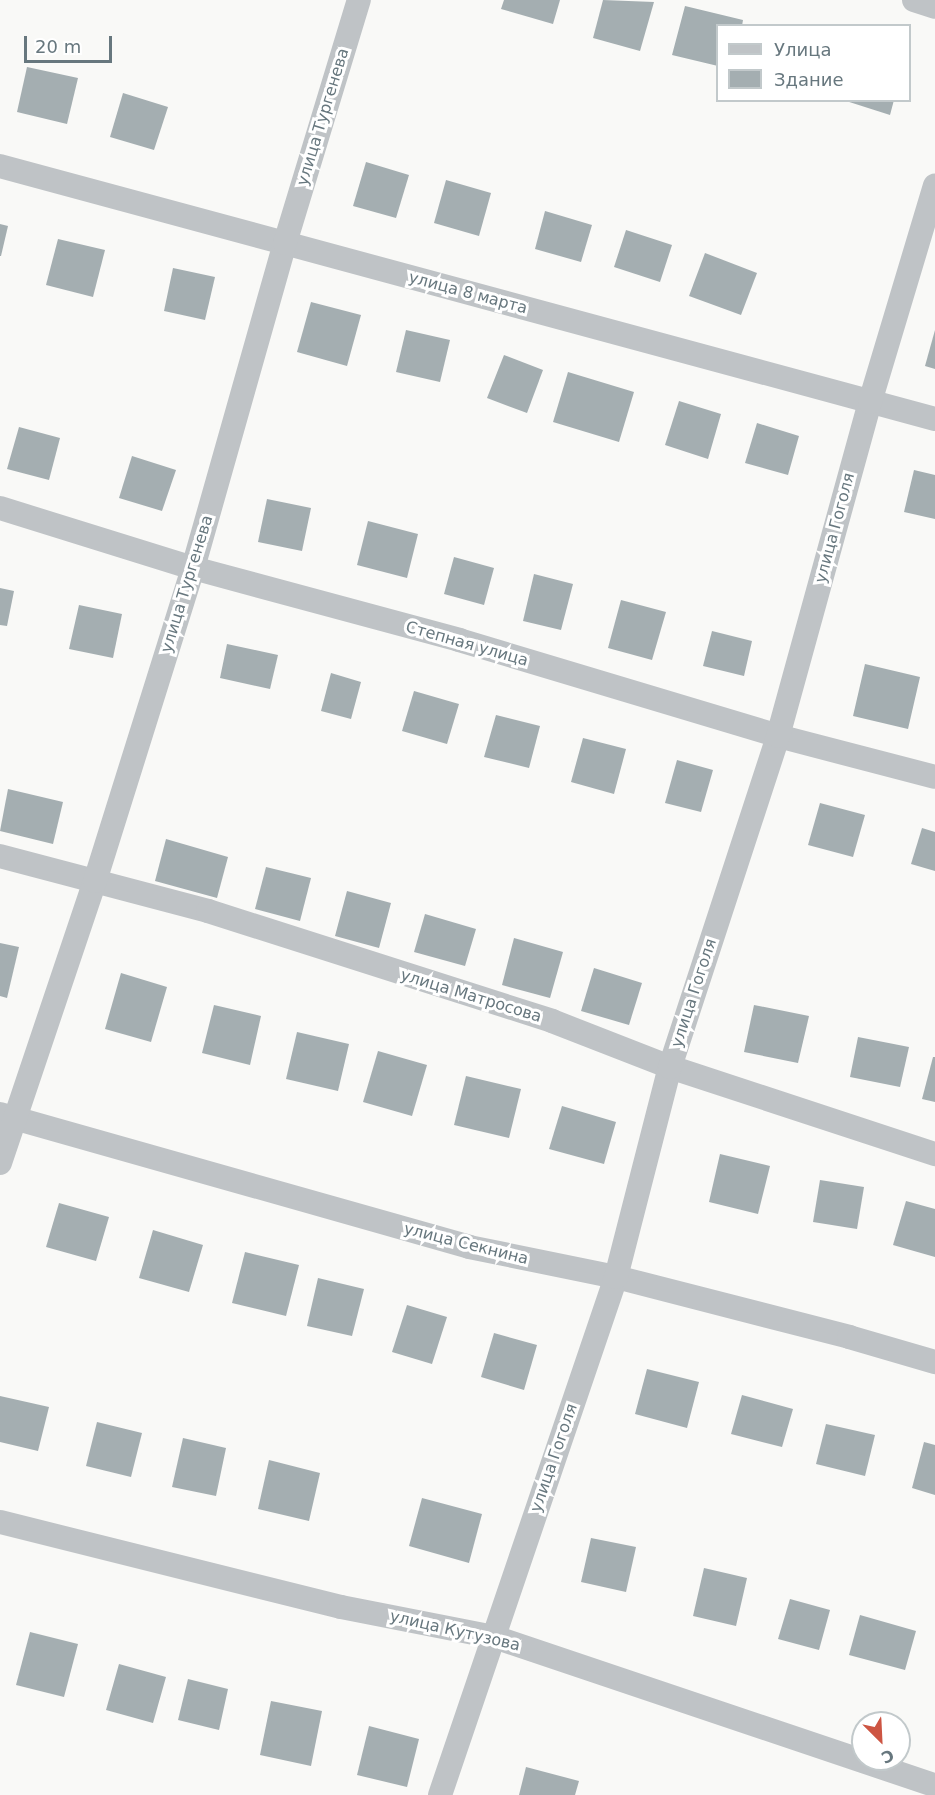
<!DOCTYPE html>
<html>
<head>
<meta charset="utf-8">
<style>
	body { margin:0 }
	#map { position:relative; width:935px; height:1795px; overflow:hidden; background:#f9f9f7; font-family:"DejaVu Sans",sans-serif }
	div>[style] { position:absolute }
	.building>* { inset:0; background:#a4aeb1 }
	.minor>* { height:24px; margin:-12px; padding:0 12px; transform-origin:12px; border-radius:12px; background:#bfc3c6 }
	span { translate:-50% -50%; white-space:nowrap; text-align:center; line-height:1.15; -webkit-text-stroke:6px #fff; paint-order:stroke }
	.street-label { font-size:16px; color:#67777e }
	.legend { position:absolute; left:716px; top:24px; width:195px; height:78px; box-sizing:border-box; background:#fff; border:2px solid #c2c9cb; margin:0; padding:8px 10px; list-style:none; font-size:18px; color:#67777e }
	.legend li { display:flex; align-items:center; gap:12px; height:30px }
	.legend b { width:30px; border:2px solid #c2c9cb }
	.north { position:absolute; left:851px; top:1711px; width:60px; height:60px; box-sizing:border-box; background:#fff; border:2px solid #c2c9cb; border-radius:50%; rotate:156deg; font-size:16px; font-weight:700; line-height:24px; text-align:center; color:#67777e }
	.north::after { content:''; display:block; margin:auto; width:21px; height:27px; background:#cd5543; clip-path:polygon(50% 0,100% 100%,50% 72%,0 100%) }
	.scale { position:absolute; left:24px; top:36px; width:88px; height:27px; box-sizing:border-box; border:3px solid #67777e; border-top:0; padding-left:8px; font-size:18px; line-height:21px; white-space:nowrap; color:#67777e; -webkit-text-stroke:4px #fff; paint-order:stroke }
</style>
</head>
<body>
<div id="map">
	<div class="building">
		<i style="clip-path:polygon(504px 0,560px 0,553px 24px,501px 9px)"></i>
		<i style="clip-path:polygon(603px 0,654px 2px,640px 51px,593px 38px)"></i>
		<i style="clip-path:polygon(685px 6px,743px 20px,742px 26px,718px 26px,718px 66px,672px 55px)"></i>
		<i style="clip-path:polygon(27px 67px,78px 78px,67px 124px,17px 112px)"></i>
		<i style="clip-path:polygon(123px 93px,168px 107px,154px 150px,110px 137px)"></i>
		<i style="clip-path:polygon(843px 100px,894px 100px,890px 115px)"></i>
		<i style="clip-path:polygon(366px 162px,409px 175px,396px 218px,353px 206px)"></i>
		<i style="clip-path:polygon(446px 180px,491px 193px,479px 236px,434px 223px)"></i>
		<i style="clip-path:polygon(545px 211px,592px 225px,581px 262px,535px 249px)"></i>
		<i style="clip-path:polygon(0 224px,8px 226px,1px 256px,0 256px)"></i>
		<i style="clip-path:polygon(626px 230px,672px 245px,660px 282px,614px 267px)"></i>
		<i style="clip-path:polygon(58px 239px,105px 250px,93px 297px,46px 285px)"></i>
		<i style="clip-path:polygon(705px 253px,757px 273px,741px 315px,689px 296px)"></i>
		<i style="clip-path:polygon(173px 268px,215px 277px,205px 320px,164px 311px)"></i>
		<i style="clip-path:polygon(311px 302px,361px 315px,347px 366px,297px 352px)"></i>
		<i style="clip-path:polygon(406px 330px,450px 340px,440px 382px,396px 372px)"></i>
		<i style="clip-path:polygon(935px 330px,935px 369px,925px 366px)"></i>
		<i style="clip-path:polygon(504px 355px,543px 370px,527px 413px,487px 398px)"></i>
		<i style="clip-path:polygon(568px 372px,634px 392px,619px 442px,553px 422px)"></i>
		<i style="clip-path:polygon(679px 401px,721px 414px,708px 459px,665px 445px)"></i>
		<i style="clip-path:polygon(757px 423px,799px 436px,788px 475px,745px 463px)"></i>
		<i style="clip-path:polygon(19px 427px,60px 438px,49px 480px,7px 469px)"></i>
		<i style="clip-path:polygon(132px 456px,176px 470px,162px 511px,119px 498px)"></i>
		<i style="clip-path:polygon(914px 470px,935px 475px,935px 519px,904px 512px)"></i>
		<i style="clip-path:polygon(267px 499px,311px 508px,302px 551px,258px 542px)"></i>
		<i style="clip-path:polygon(368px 521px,418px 534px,407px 578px,357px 565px)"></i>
		<i style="clip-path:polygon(454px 557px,494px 568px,484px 605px,444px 594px)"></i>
		<i style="clip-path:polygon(534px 574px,573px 584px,561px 630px,523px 621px)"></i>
		<i style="clip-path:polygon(0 588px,14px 591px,7px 626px,0 625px)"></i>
		<i style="clip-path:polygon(621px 600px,666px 612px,652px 660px,608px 648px)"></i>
		<i style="clip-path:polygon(79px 605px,122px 614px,113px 658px,69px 649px)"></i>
		<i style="clip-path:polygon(712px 631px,752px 641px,744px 676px,703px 666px)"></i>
		<i style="clip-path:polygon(227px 644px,278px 655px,270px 689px,220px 678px)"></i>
		<i style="clip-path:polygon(865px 664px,920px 677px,908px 729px,853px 716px)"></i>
		<i style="clip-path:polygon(331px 673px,361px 682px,351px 719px,321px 711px)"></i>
		<i style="clip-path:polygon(414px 691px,459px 704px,447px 744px,402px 731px)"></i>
		<i style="clip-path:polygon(496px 715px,540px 726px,529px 768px,484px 757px)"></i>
		<i style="clip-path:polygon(583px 738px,626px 749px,614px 794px,571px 782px)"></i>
		<i style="clip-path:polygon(677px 760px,713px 770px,701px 812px,665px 803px)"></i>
		<i style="clip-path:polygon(8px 789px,63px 802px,53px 844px,0 831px)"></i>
		<i style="clip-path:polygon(820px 803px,865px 815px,853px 857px,808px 845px)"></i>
		<i style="clip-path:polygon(922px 828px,935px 832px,935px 871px,911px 864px)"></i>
		<i style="clip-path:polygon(166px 839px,228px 857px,217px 898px,155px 881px)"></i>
		<i style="clip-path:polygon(266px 867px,311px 878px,300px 921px,255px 909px)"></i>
		<i style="clip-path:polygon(347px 891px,391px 903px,379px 948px,335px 936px)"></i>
		<i style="clip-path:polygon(425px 914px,476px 929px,465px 966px,414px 952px)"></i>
		<i style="clip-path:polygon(514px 938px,563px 952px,550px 998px,502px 985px)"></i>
		<i style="clip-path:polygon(0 943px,19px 947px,7px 998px,0 996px)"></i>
		<i style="clip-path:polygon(594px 968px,642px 983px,629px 1025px,581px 1011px)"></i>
		<i style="clip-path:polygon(121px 973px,167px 987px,151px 1042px,105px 1029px)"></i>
		<i style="clip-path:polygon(214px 1005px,261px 1016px,250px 1065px,202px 1053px)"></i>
		<i style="clip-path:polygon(754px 1005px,809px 1016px,798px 1063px,744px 1052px)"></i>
		<i style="clip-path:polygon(297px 1032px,349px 1044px,338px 1091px,286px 1079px)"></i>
		<i style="clip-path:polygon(858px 1037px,909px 1047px,900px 1087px,850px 1077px)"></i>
		<i style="clip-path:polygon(378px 1051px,427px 1065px,412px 1116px,363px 1102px)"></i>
		<i style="clip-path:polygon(933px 1057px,935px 1057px,935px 1102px,922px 1099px)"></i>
		<i style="clip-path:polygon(466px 1076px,521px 1089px,509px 1138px,454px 1125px)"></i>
		<i style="clip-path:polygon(562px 1106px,616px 1122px,604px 1164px,549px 1149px)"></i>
		<i style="clip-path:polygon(720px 1154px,770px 1166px,758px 1214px,709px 1202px)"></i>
		<i style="clip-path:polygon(820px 1180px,864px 1187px,857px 1229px,813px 1222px)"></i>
		<i style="clip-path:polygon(906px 1201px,935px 1209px,935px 1257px,893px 1245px)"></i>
		<i style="clip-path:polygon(59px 1203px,109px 1217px,96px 1261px,46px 1247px)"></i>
		<i style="clip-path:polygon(153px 1230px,203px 1245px,189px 1292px,139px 1278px)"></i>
		<i style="clip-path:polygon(245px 1252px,299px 1265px,286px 1316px,232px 1303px)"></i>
		<i style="clip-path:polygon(318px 1278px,364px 1289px,352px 1336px,307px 1326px)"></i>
		<i style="clip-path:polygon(407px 1305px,447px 1317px,432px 1364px,392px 1352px)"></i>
		<i style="clip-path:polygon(494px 1333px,537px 1345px,524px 1390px,481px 1377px)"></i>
		<i style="clip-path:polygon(647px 1369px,699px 1382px,687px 1428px,635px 1414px)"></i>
		<i style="clip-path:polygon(742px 1395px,793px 1409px,782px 1447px,731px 1434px)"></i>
		<i style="clip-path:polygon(0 1396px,49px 1407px,38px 1451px,0 1442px)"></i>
		<i style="clip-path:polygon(97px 1422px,142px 1433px,131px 1477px,86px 1466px)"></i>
		<i style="clip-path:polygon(826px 1424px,875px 1435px,865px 1476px,816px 1464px)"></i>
		<i style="clip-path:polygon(183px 1438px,226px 1448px,216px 1496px,172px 1487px)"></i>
		<i style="clip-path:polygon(924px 1442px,935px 1445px,935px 1495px,912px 1488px)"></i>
		<i style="clip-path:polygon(269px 1460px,320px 1473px,309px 1521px,258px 1509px)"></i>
		<i style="clip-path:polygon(422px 1498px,482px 1514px,469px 1563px,409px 1546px)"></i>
		<i style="clip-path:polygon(591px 1538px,636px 1547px,626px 1592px,581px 1582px)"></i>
		<i style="clip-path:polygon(704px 1568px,747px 1578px,736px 1626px,693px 1616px)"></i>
		<i style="clip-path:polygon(790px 1599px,830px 1610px,819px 1650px,778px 1639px)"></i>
		<i style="clip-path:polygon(860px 1615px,916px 1631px,905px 1670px,849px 1655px)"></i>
		<i style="clip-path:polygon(30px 1632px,78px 1644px,64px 1697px,16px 1685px)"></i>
		<i style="clip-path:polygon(119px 1664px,166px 1677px,153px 1723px,106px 1710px)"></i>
		<i style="clip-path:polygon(188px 1679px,228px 1689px,219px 1730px,178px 1720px)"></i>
		<i style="clip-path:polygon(271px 1701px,322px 1711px,311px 1766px,260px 1755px)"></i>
		<i style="clip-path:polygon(369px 1726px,419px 1739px,407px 1787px,357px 1775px)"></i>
		<i style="clip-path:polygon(526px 1767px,579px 1781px,575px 1795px,519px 1795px)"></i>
	</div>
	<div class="minor">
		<i style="left:914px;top:0;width:22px;rotate:18deg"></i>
		<i style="left:0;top:166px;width:969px;rotate:15.14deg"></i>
		<i style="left:0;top:508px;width:202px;rotate:17.3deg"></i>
		<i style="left:193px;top:568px;width:276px;rotate:15.1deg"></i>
		<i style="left:459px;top:640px;width:333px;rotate:16.7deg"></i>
		<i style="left:778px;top:736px;width:162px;rotate:14.6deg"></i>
		<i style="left:0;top:856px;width:215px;rotate:14.8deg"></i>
		<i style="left:208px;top:911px;width:361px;rotate:17.7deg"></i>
		<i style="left:552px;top:1021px;width:127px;rotate:21.3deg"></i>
		<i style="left:670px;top:1067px;width:279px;rotate:18.2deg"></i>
		<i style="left:0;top:1114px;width:487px;rotate:15.8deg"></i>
		<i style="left:469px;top:1247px;width:150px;rotate:11.5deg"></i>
		<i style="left:616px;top:1277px;width:241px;rotate:14.4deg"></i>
		<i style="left:849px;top:1337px;width:90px;rotate:16.2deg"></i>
		<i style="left:0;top:1163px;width:298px;rotate:-71.4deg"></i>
		<i style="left:95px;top:881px;width:328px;rotate:-72.6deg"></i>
		<i style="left:193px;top:568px;width:338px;rotate:-74.2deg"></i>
		<i style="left:285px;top:243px;width:254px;rotate:-73.1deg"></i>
		<i style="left:0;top:1522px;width:351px;rotate:14deg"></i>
		<i style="left:341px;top:1607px;width:156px;rotate:11.1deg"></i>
		<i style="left:494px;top:1637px;width:465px;rotate:18.6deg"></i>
		<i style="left:440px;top:1795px;width:547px;rotate:-71.23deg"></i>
		<i style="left:616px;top:1277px;width:217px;rotate:-75.6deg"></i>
		<i style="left:670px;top:1067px;width:348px;rotate:-71.9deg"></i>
		<i style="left:778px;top:736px;width:346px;rotate:-74.6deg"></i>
		<i style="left:870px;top:402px;width:226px;rotate:-73.3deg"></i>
	</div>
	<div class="street-label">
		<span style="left:323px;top:117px;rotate:-73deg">улица Тургенева</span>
		<span style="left:468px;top:293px;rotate:15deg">улица 8 марта</span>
		<span style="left:835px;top:528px;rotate:-75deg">улица Гоголя</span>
		<span style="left:187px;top:584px;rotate:-73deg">улица Тургенева</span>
		<span style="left:467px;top:644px;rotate:16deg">Степная улица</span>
		<span style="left:694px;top:993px;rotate:-72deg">улица Гоголя</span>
		<span style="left:471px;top:996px;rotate:17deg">улица Матросова</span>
		<span style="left:466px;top:1244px;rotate:14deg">улица Секнина</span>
		<span style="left:554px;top:1458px;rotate:-71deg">улица Гоголя</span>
		<span style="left:455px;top:1631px;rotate:13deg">улица Кутузова</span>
	</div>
	<ul class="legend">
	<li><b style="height:8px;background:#bfc3c6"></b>Улица</li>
	<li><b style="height:16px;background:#a4aeb1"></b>Здание</li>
	</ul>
	<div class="north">С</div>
	<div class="scale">20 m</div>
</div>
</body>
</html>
